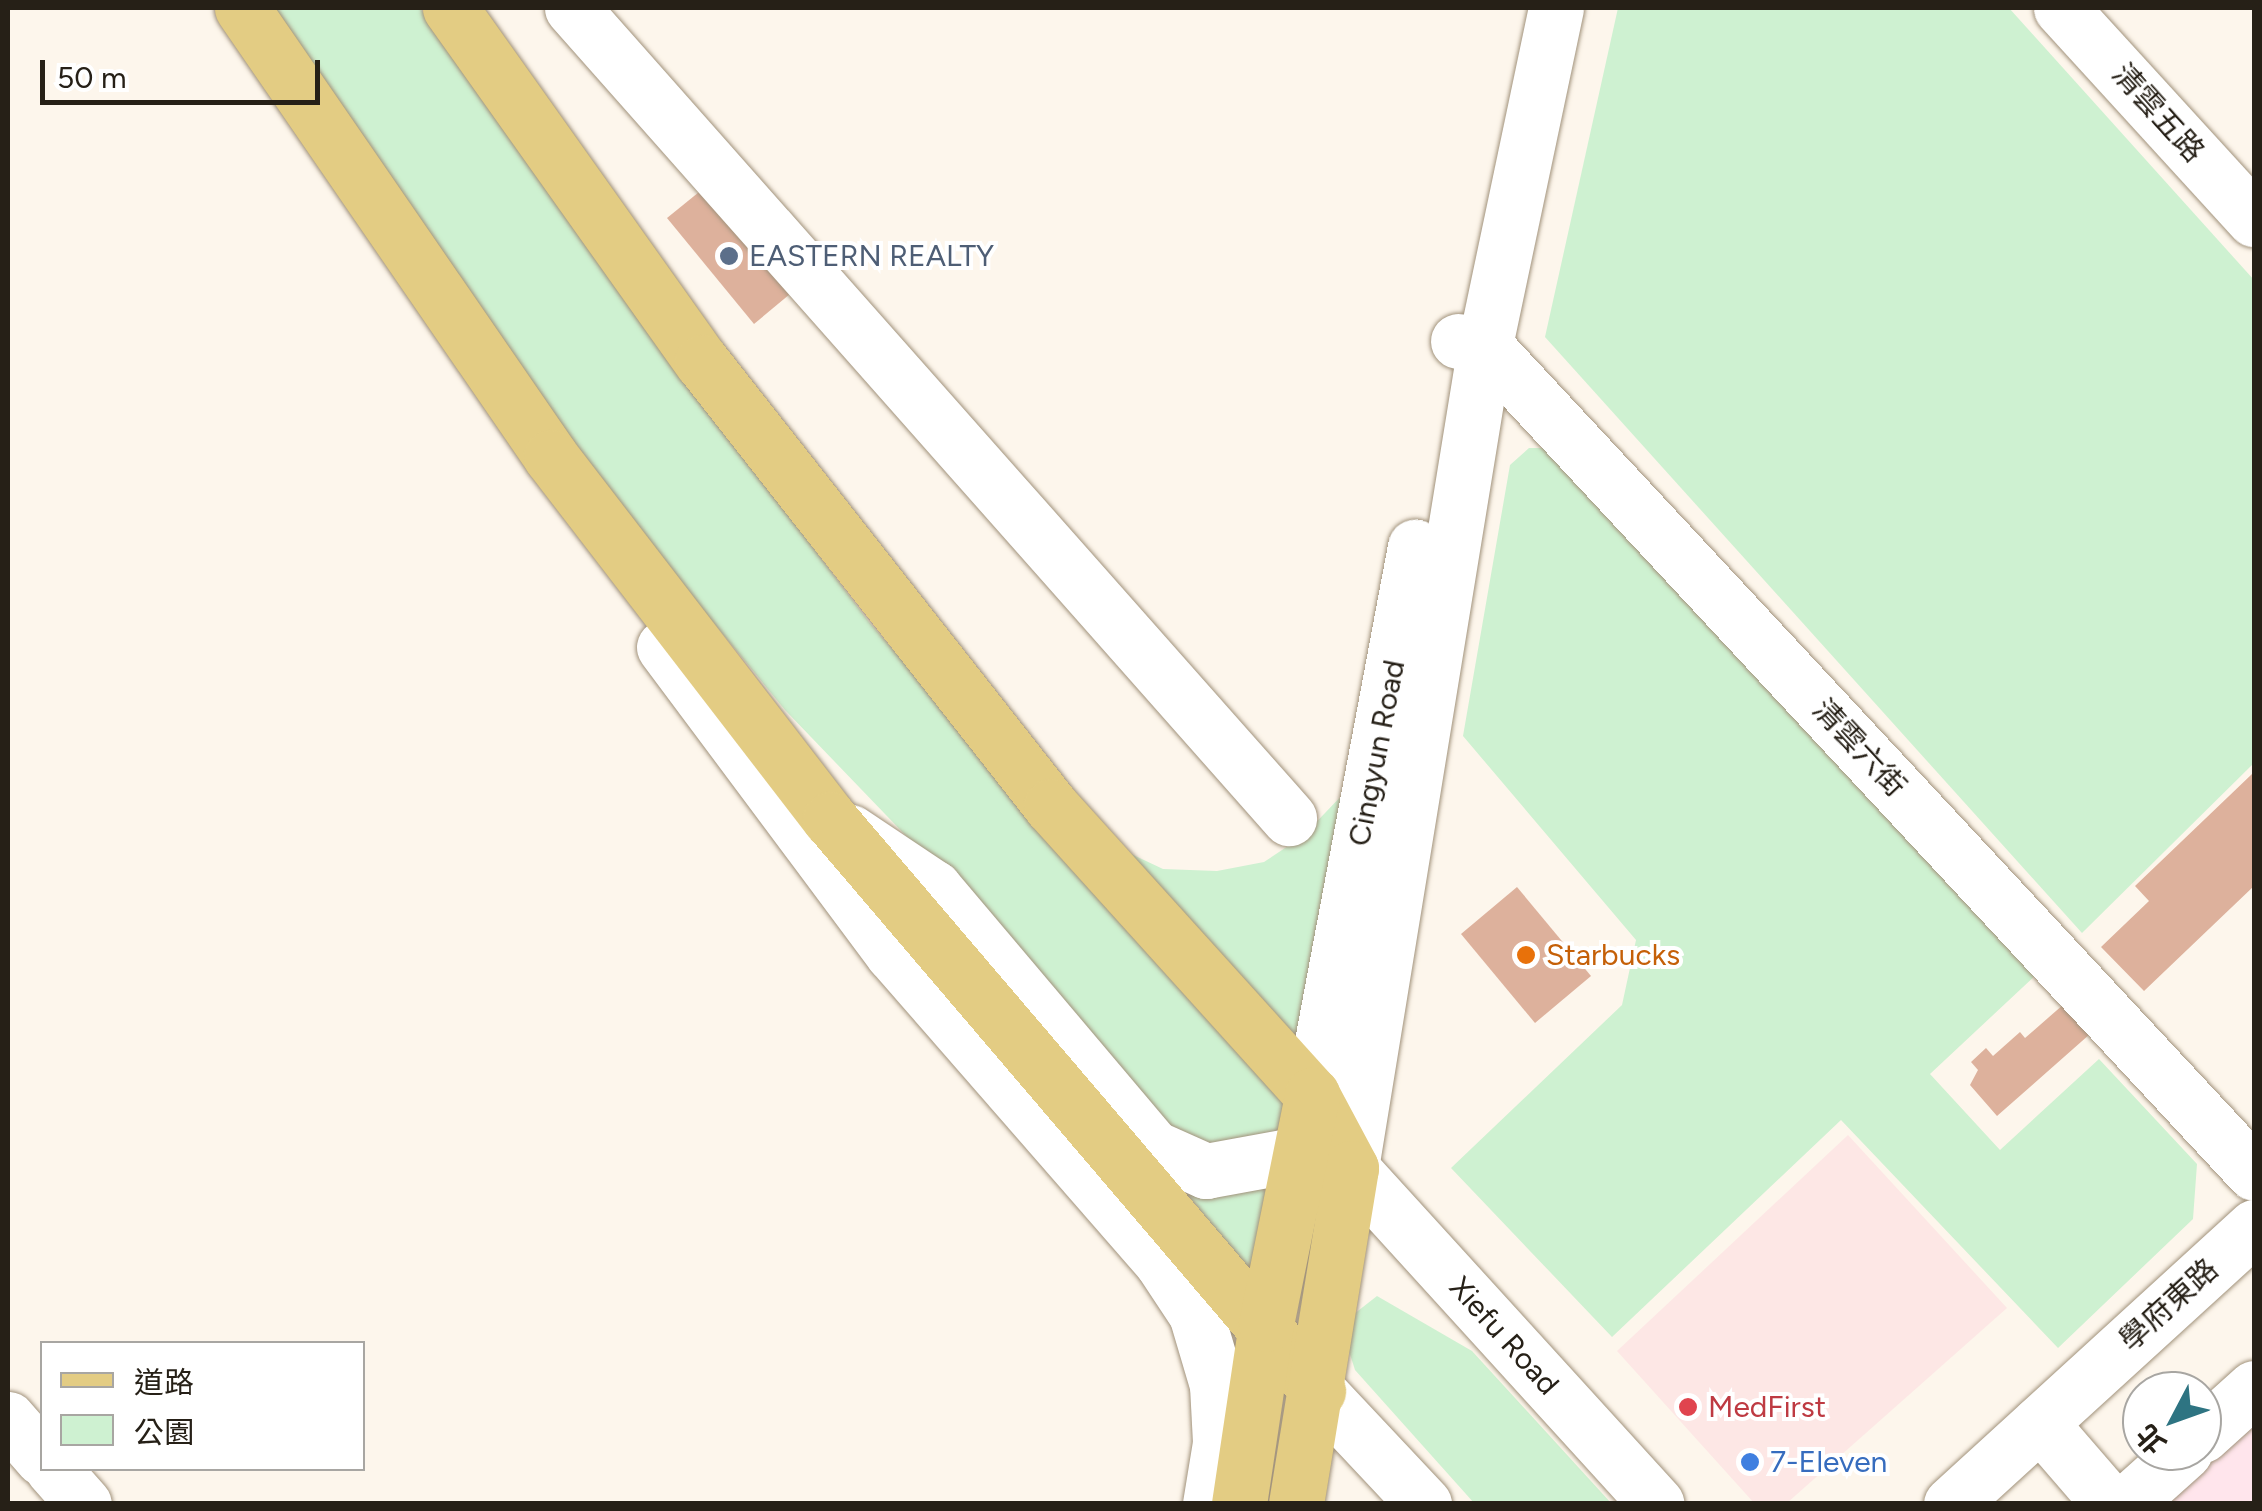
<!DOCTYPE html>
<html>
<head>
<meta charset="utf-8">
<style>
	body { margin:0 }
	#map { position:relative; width:2262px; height:1511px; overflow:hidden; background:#fdf6ec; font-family:Figtree,"Noto Sans TC",sans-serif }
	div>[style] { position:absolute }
	.commercial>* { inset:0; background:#fde7e5 }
	.medical>* { inset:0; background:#ffe5ec }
	.green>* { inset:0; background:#cef1d1 }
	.building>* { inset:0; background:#ddb19c }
	.roads { filter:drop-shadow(0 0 2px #a1927b) drop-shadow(0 0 2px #a1927b) }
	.minor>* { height:55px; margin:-27.5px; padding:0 27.5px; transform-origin:27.5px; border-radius:27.5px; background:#fff }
	.major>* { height:55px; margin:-27.5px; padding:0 27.5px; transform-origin:27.5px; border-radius:27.5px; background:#e3cc83 }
	.dots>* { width:28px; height:28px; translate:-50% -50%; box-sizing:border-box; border:5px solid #fff; border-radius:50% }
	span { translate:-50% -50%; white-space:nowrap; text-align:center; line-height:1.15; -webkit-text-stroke:8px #fff; paint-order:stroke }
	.street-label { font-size:30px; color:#262017 }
	.service-label { font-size:30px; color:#4e5e75 }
	.left { translate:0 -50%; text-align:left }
	.food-label { font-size:30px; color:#c56008 }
	.health-label { font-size:30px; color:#be3a42 }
	.shop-label { font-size:30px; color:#366cbe }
	.frame { position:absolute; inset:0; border:10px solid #262017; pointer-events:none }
	.legend { position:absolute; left:40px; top:1341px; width:325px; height:130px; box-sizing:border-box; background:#fff; border:2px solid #a8a6a2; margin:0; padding:12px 18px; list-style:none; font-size:30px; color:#262017 }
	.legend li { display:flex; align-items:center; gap:20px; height:50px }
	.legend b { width:50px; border:2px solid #a8a6a2 }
	.north { position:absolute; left:2122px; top:1371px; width:100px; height:100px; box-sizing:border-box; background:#fff; border:2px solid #a8a6a2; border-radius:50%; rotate:229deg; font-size:28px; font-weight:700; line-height:40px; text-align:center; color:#262017 }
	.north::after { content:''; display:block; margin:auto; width:35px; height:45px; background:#2e7482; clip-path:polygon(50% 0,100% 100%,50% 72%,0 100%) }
	.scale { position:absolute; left:40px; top:60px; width:280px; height:45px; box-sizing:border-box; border:5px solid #262017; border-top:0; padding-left:12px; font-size:30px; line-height:35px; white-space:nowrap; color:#262017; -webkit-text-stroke:8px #fff; paint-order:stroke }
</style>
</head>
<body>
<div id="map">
	<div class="commercial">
		<i style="clip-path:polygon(1848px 1135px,2007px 1308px,1787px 1503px,1754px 1503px,1617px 1351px)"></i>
	</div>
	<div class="medical">
		<i style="clip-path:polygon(2254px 1359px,2254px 1503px,2093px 1504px,2202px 1406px)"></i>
	</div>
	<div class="green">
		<i style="clip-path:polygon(268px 8px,420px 8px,590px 252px,869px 622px,1285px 1105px,1288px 1133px,1250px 1152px,1177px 1137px,960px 892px,785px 710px,667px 566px,417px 231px)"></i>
		<i style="clip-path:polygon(1618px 8px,2009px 8px,2254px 280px,2254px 763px,2082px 933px,1545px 337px)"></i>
		<i style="clip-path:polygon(1529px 448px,1549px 448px,2038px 973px,1930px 1074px,2000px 1150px,2099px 1059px,2197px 1164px,2193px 1219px,2058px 1348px,1841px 1120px,1612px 1337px,1451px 1168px,1622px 1005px,1636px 940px,1463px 736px,1510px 465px)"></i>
		<i style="clip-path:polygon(1347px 790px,1295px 1041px,1127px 852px,1163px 869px,1217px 871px,1264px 862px,1303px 836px)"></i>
		<i style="clip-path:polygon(1277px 1181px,1253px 1275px,1178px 1183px)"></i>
		<i style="clip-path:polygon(1377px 1296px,1472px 1351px,1611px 1503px,1474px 1503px,1355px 1370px,1349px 1351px,1354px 1314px)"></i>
	</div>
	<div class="building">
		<i style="clip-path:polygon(704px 188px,790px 294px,754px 324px,667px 218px)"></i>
		<i style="clip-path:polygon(2252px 774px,2254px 886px,2144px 991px,2101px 947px,2149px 901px,2135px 886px)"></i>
		<i style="clip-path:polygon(1517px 887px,1591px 976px,1535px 1023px,1461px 934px)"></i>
		<i style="clip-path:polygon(2064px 1004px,2090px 1034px,1997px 1116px,1970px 1085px,1978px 1070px,1971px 1062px,1986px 1048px,1993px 1056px,2020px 1032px,2025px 1038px)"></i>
	</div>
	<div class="roads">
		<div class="minor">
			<i style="left:572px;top:8px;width:1082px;rotate:48.49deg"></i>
			<i style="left:1556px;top:8px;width:345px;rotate:101.9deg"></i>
			<i style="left:1485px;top:346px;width:833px;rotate:99.26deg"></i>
			<i style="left:1351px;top:1168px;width:454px;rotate:47.7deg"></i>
			<i style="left:2061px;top:8px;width:286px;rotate:47.6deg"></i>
			<i style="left:1458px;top:341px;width:27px;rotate:10deg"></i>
			<i style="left:1485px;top:346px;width:1129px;rotate:47.08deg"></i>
			<i style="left:664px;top:647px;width:383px;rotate:53.3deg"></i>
			<i style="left:893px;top:954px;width:408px;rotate:48.9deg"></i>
			<i style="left:1161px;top:1261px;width:64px;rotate:56.6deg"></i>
			<i style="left:1196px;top:1314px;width:74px;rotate:73.5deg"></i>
			<i style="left:1217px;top:1385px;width:58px;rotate:87deg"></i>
			<i style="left:1220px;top:1443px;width:62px;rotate:99.3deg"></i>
			<i style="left:850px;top:832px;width:101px;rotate:33.7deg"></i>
			<i style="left:934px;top:888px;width:341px;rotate:49.8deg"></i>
			<i style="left:1154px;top:1148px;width:57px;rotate:23.9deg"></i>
			<i style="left:1206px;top:1171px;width:100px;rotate:-10.4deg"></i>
			<i style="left:1312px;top:1095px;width:558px;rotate:-79.36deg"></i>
			<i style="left:1318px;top:1391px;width:155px;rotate:46.8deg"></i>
			<i style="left:8px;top:1419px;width:52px;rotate:48.9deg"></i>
			<i style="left:2040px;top:1423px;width:107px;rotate:49.2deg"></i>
			<i style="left:2202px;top:1435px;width:70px;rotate:-42.1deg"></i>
			<i style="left:52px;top:1468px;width:48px;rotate:48.4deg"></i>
			<i style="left:1951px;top:1504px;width:411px;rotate:-42.4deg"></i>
			<i style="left:2126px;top:1504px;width:79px;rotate:-41.9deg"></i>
		</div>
		<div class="major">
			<i style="left:242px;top:8px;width:545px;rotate:55.46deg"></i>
			<i style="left:551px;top:457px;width:457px;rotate:52.4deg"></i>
			<i style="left:830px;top:819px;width:752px;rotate:49.53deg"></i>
			<i style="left:450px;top:8px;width:435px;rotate:54.6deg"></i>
			<i style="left:702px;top:362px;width:565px;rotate:51.83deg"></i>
			<i style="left:1051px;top:806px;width:389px;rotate:47.9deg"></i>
			<i style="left:1312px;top:1095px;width:83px;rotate:61.9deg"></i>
			<i style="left:1351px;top:1168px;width:340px;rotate:99.3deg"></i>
			<i style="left:1239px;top:1504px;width:182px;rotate:-81.5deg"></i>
			<i style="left:1266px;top:1324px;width:234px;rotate:-78.6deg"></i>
		</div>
	</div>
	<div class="dots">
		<i style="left:729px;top:256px;background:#5c6f8a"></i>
		<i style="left:1526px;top:955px;background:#e8710a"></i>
		<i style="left:1688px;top:1407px;background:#e0444e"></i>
		<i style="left:1750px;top:1462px;background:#3f7fe0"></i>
	</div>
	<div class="street-label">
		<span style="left:2158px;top:113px;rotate:48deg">清雲五路</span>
		<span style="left:1859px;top:748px;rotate:47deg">清雲六街</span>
		<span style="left:1377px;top:753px;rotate:-79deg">Cingyun Road</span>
		<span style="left:2169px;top:1305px;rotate:-42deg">學府東路</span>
		<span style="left:1504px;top:1336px;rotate:48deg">Xiefu Road</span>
	</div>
	<div class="service-label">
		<span class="left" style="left:749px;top:256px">EASTERN REALTY</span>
	</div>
	<div class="food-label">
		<span class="left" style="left:1546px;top:955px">Starbucks</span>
	</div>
	<div class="health-label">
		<span class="left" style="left:1708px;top:1407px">MedFirst</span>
	</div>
	<div class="shop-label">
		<span class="left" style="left:1770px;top:1462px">7-Eleven</span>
	</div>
	<div class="frame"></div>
	<ul class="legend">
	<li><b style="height:12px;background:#e3cc83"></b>道路</li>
	<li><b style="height:28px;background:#cef1d1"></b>公園</li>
	</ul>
	<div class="north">北</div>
	<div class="scale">50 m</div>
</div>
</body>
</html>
